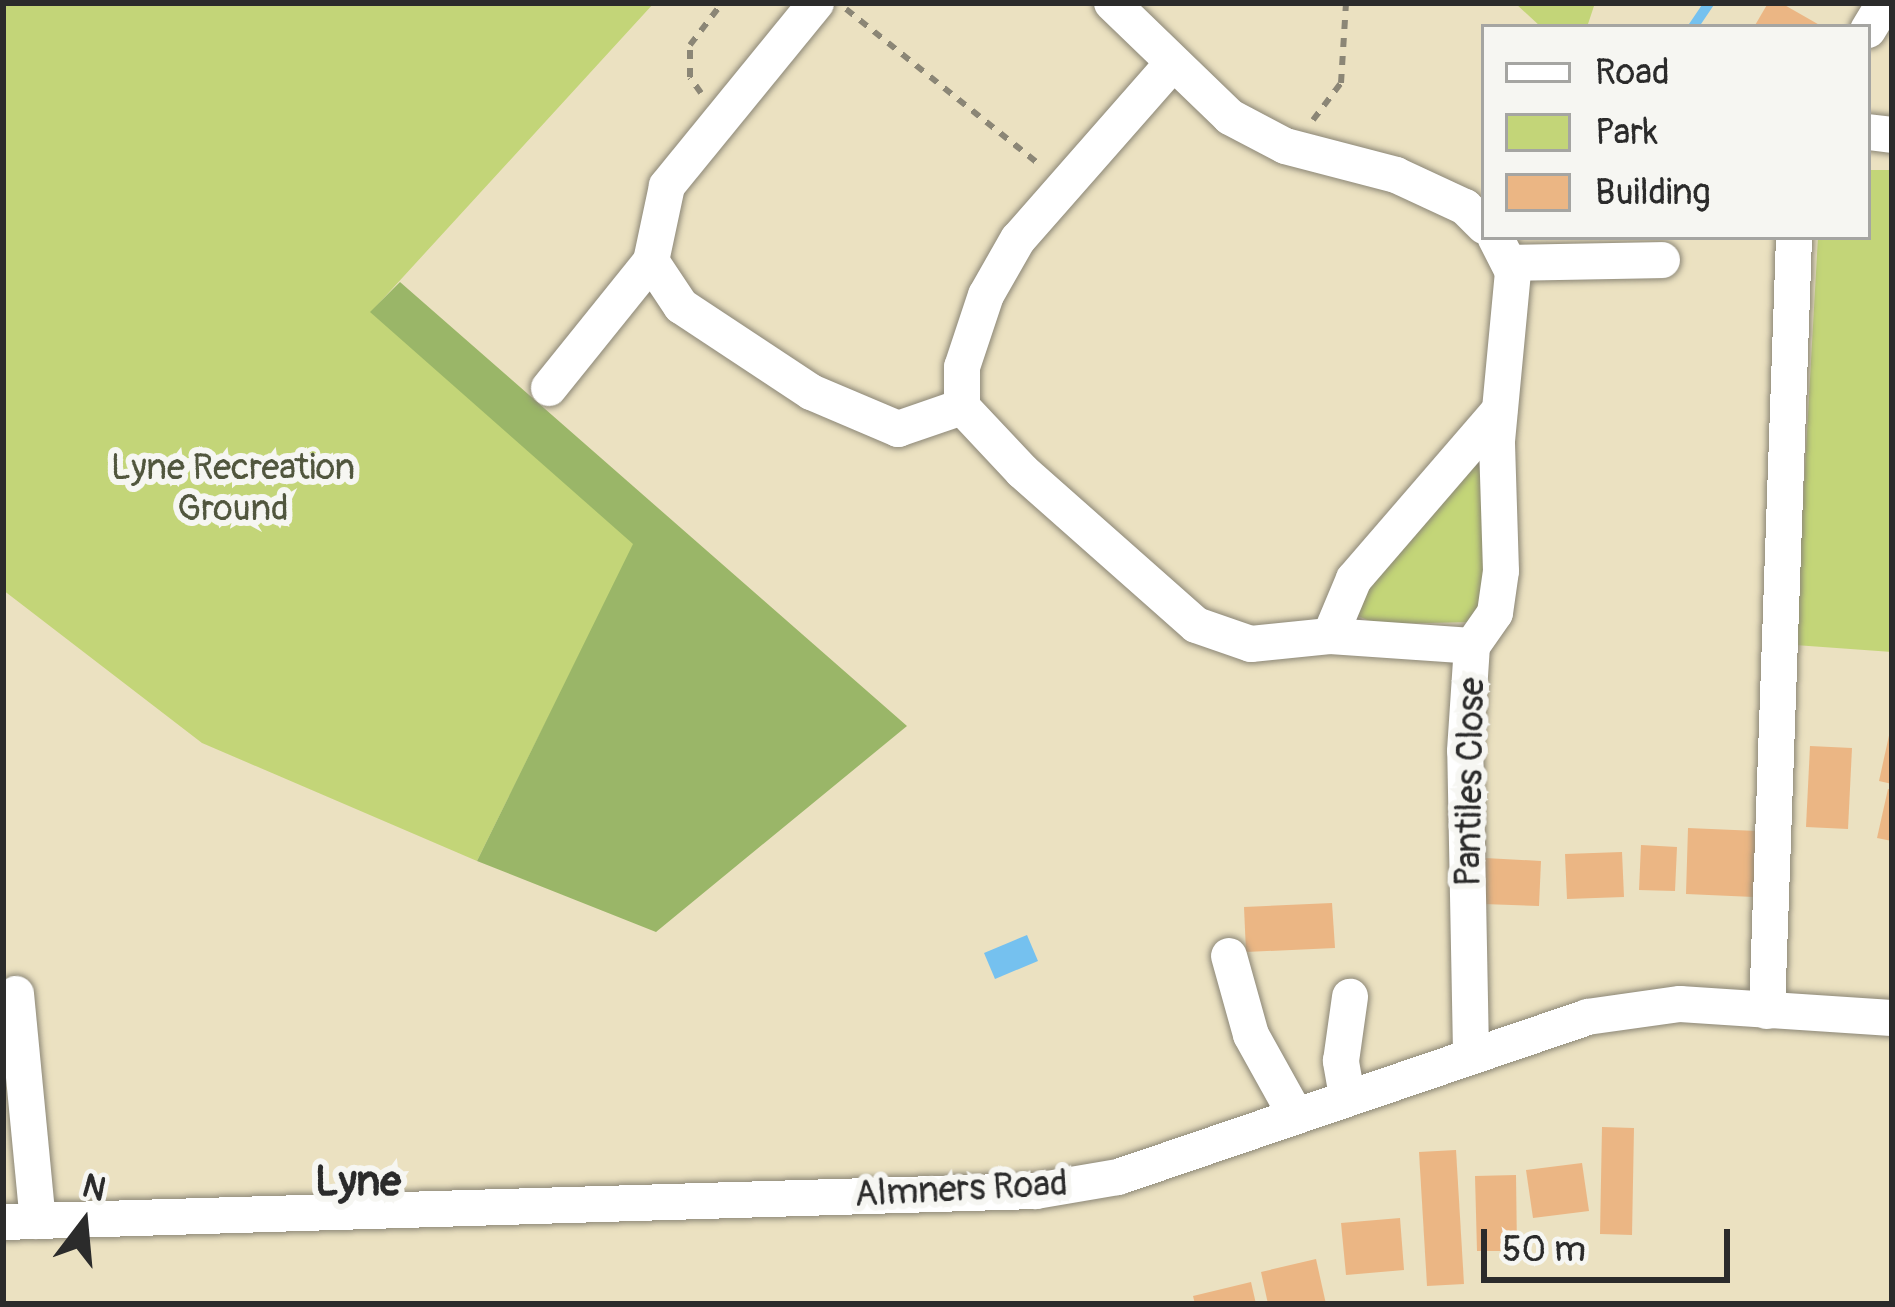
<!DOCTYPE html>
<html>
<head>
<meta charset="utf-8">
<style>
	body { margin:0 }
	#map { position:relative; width:1895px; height:1307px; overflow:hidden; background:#ebe1c1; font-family:Pangolin,sans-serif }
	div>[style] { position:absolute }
	.green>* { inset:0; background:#c3d578 }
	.forest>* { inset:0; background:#9ab668 }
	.water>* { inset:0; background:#75c1ef }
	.stream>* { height:10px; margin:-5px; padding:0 5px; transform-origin:5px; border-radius:5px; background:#75c1ef }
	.building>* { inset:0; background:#ebb684 }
	.path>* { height:6px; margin-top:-3px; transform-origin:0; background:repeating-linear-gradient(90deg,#8b8676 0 9px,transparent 0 18px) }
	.roads { filter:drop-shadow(0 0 3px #8b8676) drop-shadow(0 0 3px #8b8676) }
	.minor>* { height:36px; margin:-18px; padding:0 18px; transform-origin:18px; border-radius:18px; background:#fff }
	span { translate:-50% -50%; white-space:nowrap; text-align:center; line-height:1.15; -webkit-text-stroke:12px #f6f6f2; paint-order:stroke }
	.park-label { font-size:36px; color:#51563e }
	.street-label { font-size:36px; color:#2b2b2b }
	.quarter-label { font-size:42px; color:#2b2b2b; font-weight:700 }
	.frame { position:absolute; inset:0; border:6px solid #2b2b2b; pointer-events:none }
	.legend { position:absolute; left:1481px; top:24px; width:390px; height:216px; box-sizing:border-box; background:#f6f6f2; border:3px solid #a5a5a2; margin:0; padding:15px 21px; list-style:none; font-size:36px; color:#2b2b2b }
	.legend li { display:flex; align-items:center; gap:24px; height:60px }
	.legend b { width:60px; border:3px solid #a5a5a2 }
	.north { position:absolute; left:24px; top:1163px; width:120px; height:120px; -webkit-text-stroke:9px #f6f6f2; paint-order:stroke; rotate:16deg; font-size:33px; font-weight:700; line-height:48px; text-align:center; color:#2b2b2b }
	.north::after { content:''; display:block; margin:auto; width:42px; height:54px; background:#2b2b2b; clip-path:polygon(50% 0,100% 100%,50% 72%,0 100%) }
	.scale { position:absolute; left:1481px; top:1229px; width:249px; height:54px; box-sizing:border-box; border:6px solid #2b2b2b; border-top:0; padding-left:15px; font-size:36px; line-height:42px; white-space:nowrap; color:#2b2b2b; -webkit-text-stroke:9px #f6f6f2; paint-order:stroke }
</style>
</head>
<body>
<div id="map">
	<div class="green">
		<i style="clip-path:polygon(3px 3px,654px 3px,371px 312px,634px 544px,477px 861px,202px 743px,3px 590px)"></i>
		<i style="clip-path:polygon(1515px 3px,1595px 3px,1587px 27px,1541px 27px)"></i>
		<i style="clip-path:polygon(1868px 170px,1892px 170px,1892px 652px,1795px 645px,1818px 237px,1868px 237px)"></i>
		<i style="clip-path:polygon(1482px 446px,1489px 592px,1475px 622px,1377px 624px,1358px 616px,1355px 606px)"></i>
	</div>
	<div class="forest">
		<i style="clip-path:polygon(400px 282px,907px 726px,656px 932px,477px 861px,633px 544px,370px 312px)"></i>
	</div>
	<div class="water">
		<i style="clip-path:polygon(1027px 935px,1038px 961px,995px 979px,984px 953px)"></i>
	</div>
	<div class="stream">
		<i style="left:1693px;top:27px;width:29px;rotate:-56deg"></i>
	</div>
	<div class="building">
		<i style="clip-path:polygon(1768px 3px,1781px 3px,1823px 27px,1754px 27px)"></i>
		<i style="clip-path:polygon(1890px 731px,1892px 731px,1892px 784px,1879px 781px)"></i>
		<i style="clip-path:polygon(1810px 746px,1852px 748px,1848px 829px,1806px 827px)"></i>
		<i style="clip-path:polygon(1888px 789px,1892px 790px,1892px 841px,1877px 838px)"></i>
		<i style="clip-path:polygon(1688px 828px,1757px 831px,1754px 897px,1686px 894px)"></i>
		<i style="clip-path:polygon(1641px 845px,1677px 847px,1675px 891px,1639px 890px)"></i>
		<i style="clip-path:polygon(1622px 852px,1624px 897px,1567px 899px,1565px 854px)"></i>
		<i style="clip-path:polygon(1485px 858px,1541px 861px,1539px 906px,1483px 904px)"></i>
		<i style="clip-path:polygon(1332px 903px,1335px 948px,1246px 952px,1244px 907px)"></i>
		<i style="clip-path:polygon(1602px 1127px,1634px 1128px,1632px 1235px,1600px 1234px)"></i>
		<i style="clip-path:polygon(1456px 1150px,1464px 1284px,1427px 1286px,1419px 1152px)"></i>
		<i style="clip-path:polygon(1582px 1163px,1589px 1211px,1533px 1218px,1526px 1170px)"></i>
		<i style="clip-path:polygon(1516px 1175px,1517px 1251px,1477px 1251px,1475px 1176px)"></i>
		<i style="clip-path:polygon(1400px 1218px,1404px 1270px,1346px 1275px,1341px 1223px)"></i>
		<i style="clip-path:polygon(1316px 1259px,1326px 1304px,1268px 1304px,1261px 1272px)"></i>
		<i style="clip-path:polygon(1251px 1282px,1256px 1304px,1195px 1304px,1193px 1296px)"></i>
	</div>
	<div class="path">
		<i style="left:846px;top:9px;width:250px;rotate:38.8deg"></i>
		<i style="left:701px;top:93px;width:19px;rotate:-125deg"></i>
		<i style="left:690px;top:77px;width:32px;rotate:-90deg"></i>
		<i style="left:690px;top:45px;width:53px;rotate:-52.7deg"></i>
		<i style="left:1313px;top:120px;width:46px;rotate:-52.9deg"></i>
		<i style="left:1341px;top:83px;width:80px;rotate:-86.4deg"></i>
	</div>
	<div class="roads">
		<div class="minor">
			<i style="left:816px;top:3px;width:236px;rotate:129.2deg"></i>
			<i style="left:667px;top:186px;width:77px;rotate:102deg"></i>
			<i style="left:651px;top:261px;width:54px;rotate:56.3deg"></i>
			<i style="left:681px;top:306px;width:156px;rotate:33.5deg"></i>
			<i style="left:811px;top:392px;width:95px;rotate:23deg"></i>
			<i style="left:898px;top:429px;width:68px;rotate:-19deg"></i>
			<i style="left:1112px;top:3px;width:164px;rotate:44deg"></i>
			<i style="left:1230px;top:117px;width:62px;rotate:27.8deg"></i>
			<i style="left:1285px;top:146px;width:115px;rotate:14.6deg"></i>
			<i style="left:1396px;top:175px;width:76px;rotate:24.9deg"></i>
			<i style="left:1465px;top:207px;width:27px;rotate:45deg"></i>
			<i style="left:1868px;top:30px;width:31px;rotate:-59deg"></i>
			<i style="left:1172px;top:64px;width:233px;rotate:131.3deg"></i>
			<i style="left:1018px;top:239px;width:64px;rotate:119.7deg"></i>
			<i style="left:986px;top:295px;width:76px;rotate:108.4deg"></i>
			<i style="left:962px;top:367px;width:40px;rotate:90deg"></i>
			<i style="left:962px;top:407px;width:88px;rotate:46.8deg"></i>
			<i style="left:1022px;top:471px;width:232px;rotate:41.5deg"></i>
			<i style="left:1196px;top:625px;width:58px;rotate:19.1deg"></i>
			<i style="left:1251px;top:644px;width:79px;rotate:-5.8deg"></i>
			<i style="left:1330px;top:636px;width:142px;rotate:4deg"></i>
			<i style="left:1868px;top:132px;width:24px;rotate:7deg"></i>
			<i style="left:1510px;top:263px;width:152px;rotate:-1.1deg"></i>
			<i style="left:549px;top:388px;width:163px;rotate:-51.2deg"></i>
			<i style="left:1330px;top:636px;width:62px;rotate:-67.2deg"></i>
			<i style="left:1354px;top:579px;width:222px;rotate:-49.2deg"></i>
			<i style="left:1229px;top:956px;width:82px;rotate:74.4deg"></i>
			<i style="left:1251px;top:1035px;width:90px;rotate:60.9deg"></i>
			<i style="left:16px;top:994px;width:228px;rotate:84.5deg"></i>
			<i style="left:1767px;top:1011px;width:774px;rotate:-88deg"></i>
			<i style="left:1471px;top:1052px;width:301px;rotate:-91.1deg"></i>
			<i style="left:1465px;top:751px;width:105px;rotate:-86.2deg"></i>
			<i style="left:1472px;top:646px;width:40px;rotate:-55.1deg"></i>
			<i style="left:1495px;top:613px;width:42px;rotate:-81.9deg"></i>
			<i style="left:1501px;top:571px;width:130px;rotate:-91.8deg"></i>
			<i style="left:1497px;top:441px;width:170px;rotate:-84.6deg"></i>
			<i style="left:1513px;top:272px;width:39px;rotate:-117deg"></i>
			<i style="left:1347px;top:1096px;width:36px;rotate:-100deg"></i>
			<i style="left:1341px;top:1061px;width:65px;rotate:-82deg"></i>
			<i style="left:3px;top:1222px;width:1033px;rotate:-1.72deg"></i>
			<i style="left:1036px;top:1191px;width:83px;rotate:-9.7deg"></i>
			<i style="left:1118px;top:1177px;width:496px;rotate:-18.8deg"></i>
			<i style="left:1587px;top:1017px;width:94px;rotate:-8deg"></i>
			<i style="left:1680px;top:1004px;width:212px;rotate:3.8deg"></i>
		</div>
	</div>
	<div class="park-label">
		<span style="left:233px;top:488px">Lyne Recreation<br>Ground</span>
	</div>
	<div class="street-label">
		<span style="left:1470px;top:782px;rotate:-89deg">Pantiles Close</span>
		<span style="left:961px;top:1189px;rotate:-3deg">Almners Road</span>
	</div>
	<div class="quarter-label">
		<span style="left:358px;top:1182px">Lyne</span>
	</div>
	<div class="frame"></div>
	<ul class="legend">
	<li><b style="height:15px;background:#fff"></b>Road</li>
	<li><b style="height:33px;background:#c3d578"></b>Park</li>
	<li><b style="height:33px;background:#ebb684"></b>Building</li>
	</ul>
	<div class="north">N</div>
	<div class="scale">50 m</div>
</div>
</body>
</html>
